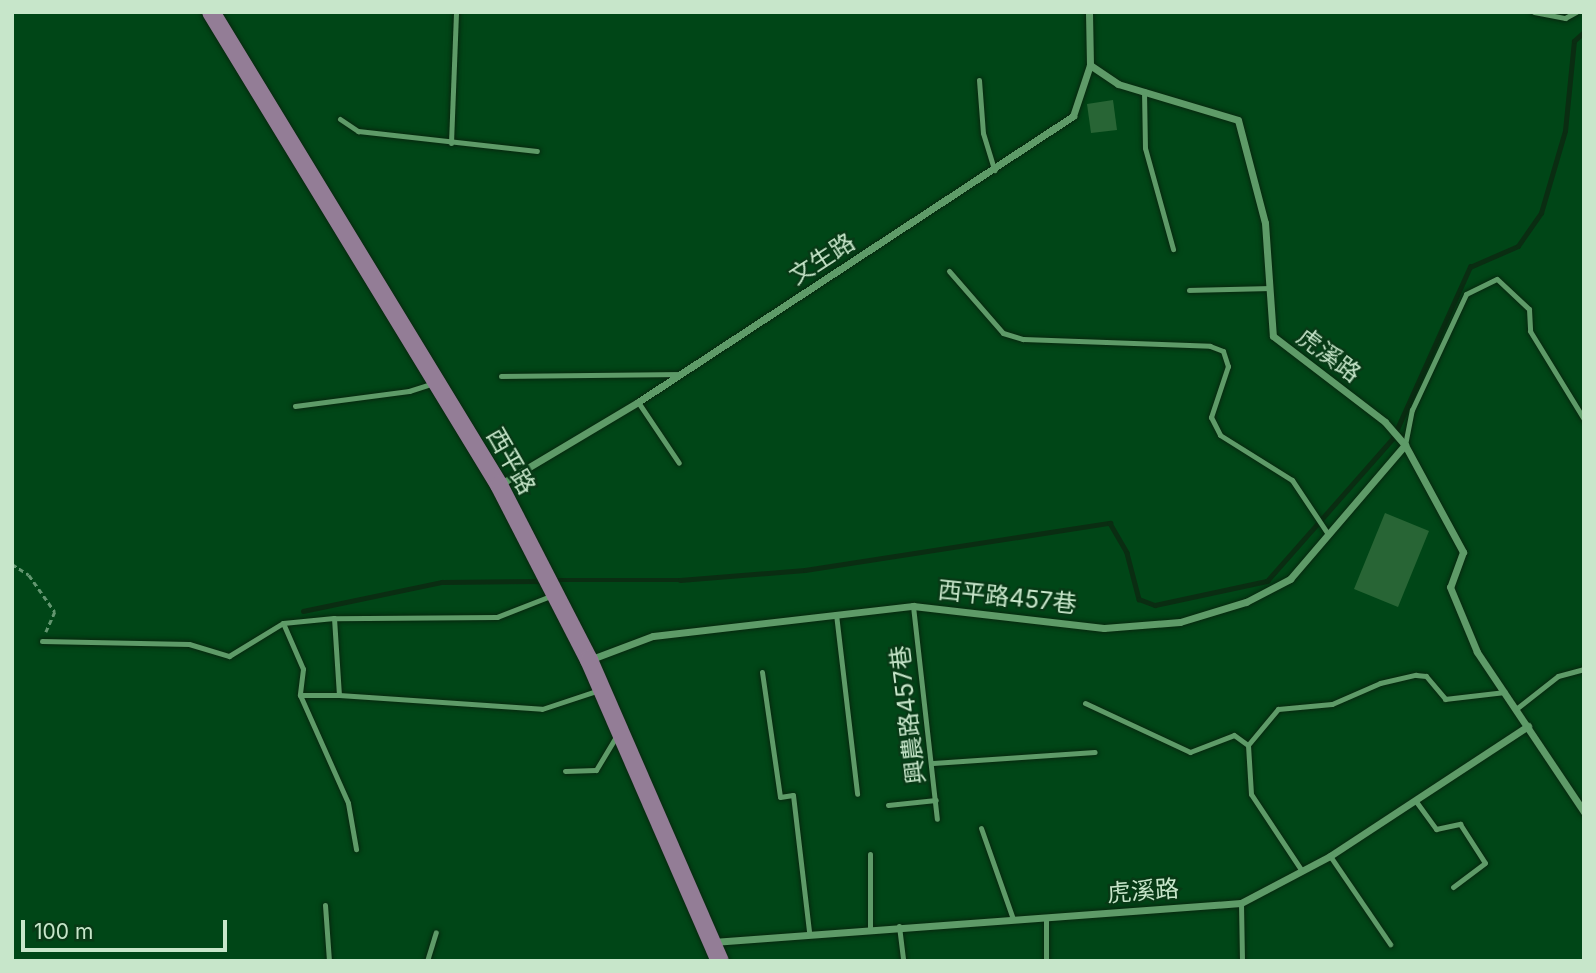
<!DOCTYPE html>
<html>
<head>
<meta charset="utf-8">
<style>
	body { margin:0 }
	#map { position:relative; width:1596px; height:973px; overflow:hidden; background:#004617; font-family:Inter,"Noto Sans TC",sans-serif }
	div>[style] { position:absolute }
	.stream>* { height:4.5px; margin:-2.25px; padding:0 2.25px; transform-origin:2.25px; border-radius:2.25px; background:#0a2d12 }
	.building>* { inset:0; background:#286535 }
	.path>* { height:2.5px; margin-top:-1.25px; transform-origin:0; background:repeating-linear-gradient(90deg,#639670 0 5px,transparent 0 8.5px) }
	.roads { filter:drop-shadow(0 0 2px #07270e) drop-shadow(0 0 2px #07270e) }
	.lane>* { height:5px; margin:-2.5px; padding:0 2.5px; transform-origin:2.5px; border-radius:2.5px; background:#5e9b68 }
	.street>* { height:7px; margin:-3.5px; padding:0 3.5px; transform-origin:3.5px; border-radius:3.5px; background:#5e9b68 }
	.primary>* { height:18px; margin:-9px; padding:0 9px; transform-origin:9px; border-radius:9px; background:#937d96 }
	span { translate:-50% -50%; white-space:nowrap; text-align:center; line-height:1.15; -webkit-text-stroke:5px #073915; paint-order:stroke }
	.street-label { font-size:24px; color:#c7e6ca }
	.frame { position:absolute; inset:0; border:14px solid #c7e6ca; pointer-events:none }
	.scale { position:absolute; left:21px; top:920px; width:206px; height:32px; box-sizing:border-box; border:4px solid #c7e6ca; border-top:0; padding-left:9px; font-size:21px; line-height:24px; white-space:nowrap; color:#c7e6ca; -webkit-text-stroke:5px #073915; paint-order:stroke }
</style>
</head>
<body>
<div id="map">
	<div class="stream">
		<i style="left:553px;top:580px;width:127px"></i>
		<i style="left:680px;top:580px;width:125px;rotate:-4.6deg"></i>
		<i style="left:805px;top:570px;width:309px;rotate:-8.8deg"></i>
		<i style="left:1110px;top:523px;width:34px;rotate:60deg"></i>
		<i style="left:1127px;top:553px;width:48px;rotate:75.4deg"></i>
		<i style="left:1139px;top:599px;width:17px;rotate:21deg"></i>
		<i style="left:1155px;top:605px;width:115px;rotate:-12.1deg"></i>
		<i style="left:1267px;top:581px;width:191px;rotate:-48.6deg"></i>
		<i style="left:1393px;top:438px;width:188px;rotate:-65.8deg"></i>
		<i style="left:1470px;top:267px;width:52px;rotate:-23.6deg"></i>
		<i style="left:1518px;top:246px;width:40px;rotate:-55.1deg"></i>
		<i style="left:1541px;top:213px;width:85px;rotate:-73.7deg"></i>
		<i style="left:1565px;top:131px;width:90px;rotate:-84.3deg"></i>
		<i style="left:1574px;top:41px;width:13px;rotate:-42deg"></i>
		<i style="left:303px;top:611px;width:142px;rotate:-11.8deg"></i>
		<i style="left:442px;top:582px;width:102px;rotate:-0.6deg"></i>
	</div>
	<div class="building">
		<i style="clip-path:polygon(1113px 100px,1117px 130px,1091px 133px,1087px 104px)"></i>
		<i style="clip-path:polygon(1385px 513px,1429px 531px,1398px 607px,1354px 589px)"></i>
	</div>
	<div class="path">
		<i style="left:12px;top:564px;width:20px;rotate:33deg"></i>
		<i style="left:29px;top:575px;width:45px;rotate:54.9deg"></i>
		<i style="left:55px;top:612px;width:22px;rotate:114deg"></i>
	</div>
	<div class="roads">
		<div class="lane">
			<i style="left:1534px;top:12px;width:32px;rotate:11deg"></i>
			<i style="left:1565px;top:18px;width:13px;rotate:-29deg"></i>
			<i style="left:979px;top:80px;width:53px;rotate:85.7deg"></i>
			<i style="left:983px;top:133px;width:39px;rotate:73deg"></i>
			<i style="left:1144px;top:91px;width:57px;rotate:89deg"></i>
			<i style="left:1145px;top:148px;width:105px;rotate:74.5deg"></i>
			<i style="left:340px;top:119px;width:22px;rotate:34deg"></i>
			<i style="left:358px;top:131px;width:180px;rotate:6.4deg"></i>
			<i style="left:451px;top:143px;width:131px;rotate:-87.8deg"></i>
			<i style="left:949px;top:271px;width:82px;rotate:48.9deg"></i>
			<i style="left:1003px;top:333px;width:21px;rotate:17deg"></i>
			<i style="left:1023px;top:339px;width:187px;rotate:2.1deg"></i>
			<i style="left:1210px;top:346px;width:14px;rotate:21deg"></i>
			<i style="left:1223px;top:351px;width:16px;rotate:72deg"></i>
			<i style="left:1228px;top:366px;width:54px;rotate:108.4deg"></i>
			<i style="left:1211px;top:417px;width:20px;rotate:63deg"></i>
			<i style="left:1220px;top:435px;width:85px;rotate:32deg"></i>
			<i style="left:1292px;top:480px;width:65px;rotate:56.3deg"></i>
			<i style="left:1189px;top:290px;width:80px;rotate:-1.4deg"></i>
			<i style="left:501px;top:376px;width:179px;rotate:-0.6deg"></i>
			<i style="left:638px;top:402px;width:73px;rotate:56.1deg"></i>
			<i style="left:295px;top:406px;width:115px;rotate:-7.5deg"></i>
			<i style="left:409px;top:391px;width:25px;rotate:-18deg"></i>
			<i style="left:1405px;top:445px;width:36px;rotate:-79deg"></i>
			<i style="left:1412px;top:410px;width:128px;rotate:-65deg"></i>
			<i style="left:1466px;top:294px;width:34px;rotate:-26deg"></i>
			<i style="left:1497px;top:279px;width:44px;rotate:43.2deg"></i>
			<i style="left:1529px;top:309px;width:22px;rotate:87deg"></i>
			<i style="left:1530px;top:331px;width:103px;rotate:58.5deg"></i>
			<i style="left:553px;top:595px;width:60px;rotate:158.6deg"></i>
			<i style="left:497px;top:617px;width:163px;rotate:179.6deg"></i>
			<i style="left:334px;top:618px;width:77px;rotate:86.3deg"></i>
			<i style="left:339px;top:695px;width:203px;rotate:3.9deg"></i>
			<i style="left:542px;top:709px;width:60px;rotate:-18.4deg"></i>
			<i style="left:913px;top:606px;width:214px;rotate:83.6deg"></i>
			<i style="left:836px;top:614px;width:181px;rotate:83.3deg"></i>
			<i style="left:283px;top:623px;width:50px;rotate:66.5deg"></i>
			<i style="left:303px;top:669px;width:26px;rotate:97deg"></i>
			<i style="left:300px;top:695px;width:39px"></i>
			<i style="left:42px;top:641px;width:147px;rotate:1.2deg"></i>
			<i style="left:189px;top:644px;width:42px;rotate:16.7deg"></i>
			<i style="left:229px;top:656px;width:63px;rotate:-31.4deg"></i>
			<i style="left:283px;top:623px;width:51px;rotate:-5.6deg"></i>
			<i style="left:762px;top:672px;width:126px;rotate:81.8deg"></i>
			<i style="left:780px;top:797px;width:13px;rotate:-9deg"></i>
			<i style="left:793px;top:795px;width:137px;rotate:83.3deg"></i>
			<i style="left:300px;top:695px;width:118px;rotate:66deg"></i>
			<i style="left:348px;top:803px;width:47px;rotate:80.1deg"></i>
			<i style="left:1085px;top:703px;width:116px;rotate:25deg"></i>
			<i style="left:1190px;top:752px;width:47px;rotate:-21.1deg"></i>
			<i style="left:1234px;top:735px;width:17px;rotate:36deg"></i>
			<i style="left:1516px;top:709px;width:53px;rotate:-38.2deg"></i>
			<i style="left:1558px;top:676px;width:27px;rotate:-15deg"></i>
			<i style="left:933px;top:763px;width:162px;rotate:-3.9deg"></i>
			<i style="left:565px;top:771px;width:31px;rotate:-2deg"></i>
			<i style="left:596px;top:770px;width:41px;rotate:-59deg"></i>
			<i style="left:1415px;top:800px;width:36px;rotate:54deg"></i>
			<i style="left:1436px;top:829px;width:25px;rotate:-12deg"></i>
			<i style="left:1460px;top:824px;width:46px;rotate:57.3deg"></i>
			<i style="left:1485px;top:863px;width:40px;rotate:143deg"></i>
			<i style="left:888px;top:805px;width:48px;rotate:-5.9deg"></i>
			<i style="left:981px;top:828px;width:96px;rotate:70.6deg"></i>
			<i style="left:1330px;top:856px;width:107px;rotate:55.7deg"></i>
			<i style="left:1302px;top:871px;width:92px;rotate:-123.5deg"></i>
			<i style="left:1251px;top:794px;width:49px;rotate:-93.5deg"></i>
			<i style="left:1248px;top:745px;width:47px;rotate:-50.2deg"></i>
			<i style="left:1278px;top:709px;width:54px;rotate:-5.3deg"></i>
			<i style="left:1332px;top:704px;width:52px;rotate:-23.6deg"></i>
			<i style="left:1380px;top:683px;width:37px;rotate:-13deg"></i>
			<i style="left:1416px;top:675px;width:10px;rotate:6deg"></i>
			<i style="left:1426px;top:676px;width:30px;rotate:50deg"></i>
			<i style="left:1445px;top:699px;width:60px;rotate:-6.7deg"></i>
			<i style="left:1241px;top:903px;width:58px;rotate:89deg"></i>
			<i style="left:325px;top:905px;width:56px;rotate:85.9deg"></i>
			<i style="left:1046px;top:918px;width:43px;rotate:90deg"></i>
			<i style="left:899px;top:926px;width:35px;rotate:83deg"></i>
			<i style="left:870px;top:928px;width:74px;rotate:-90deg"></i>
			<i style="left:427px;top:961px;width:30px;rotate:-73deg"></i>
		</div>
		<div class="street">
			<i style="left:1090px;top:65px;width:34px;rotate:34deg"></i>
			<i style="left:1118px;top:84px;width:125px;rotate:16.7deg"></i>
			<i style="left:1238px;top:120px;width:106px;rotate:75.3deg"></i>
			<i style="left:1265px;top:223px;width:113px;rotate:86deg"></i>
			<i style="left:1273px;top:336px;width:141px;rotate:37.5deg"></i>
			<i style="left:1385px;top:422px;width:30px;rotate:49deg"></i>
			<i style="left:1405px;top:445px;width:122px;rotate:61.5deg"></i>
			<i style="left:1463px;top:552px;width:37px;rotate:110deg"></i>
			<i style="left:1450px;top:587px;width:70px;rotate:67.4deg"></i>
			<i style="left:1477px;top:652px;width:192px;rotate:56.2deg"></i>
			<i style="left:499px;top:485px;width:162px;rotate:-30.8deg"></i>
			<i style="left:638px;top:402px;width:521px;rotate:-33.32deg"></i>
			<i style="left:1073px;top:116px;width:54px;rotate:-71.6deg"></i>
			<i style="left:1090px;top:65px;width:53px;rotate:-91.1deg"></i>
			<i style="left:589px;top:660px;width:68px;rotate:-20.6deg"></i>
			<i style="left:653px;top:636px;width:262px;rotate:-6.6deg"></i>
			<i style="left:913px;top:606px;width:192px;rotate:6.6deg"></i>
			<i style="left:1104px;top:628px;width:76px;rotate:-4.5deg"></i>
			<i style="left:1180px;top:622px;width:69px;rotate:-16.9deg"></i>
			<i style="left:1246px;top:602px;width:50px;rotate:-27.6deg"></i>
			<i style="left:1290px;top:579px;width:177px;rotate:-49.4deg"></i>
			<i style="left:713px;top:942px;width:529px;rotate:-4.22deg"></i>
			<i style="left:1241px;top:903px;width:101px;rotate:-27.8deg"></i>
			<i style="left:1330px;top:856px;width:237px;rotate:-33.3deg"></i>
		</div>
		<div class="primary">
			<i style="left:211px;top:12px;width:554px;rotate:58.66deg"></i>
			<i style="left:499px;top:485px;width:197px;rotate:62.8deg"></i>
			<i style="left:589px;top:660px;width:328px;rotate:66.5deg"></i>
		</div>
	</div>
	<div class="street-label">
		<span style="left:822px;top:259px;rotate:-33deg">文生路</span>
		<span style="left:1329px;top:355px;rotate:37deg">虎溪路</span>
		<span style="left:511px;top:461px;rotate:60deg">西平路</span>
		<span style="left:1007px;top:597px;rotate:6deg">西平路457巷</span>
		<span style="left:908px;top:715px;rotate:-97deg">興農路457巷</span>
		<span style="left:1143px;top:891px;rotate:-4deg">虎溪路</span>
	</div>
	<div class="frame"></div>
	<div class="scale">100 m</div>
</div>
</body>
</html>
